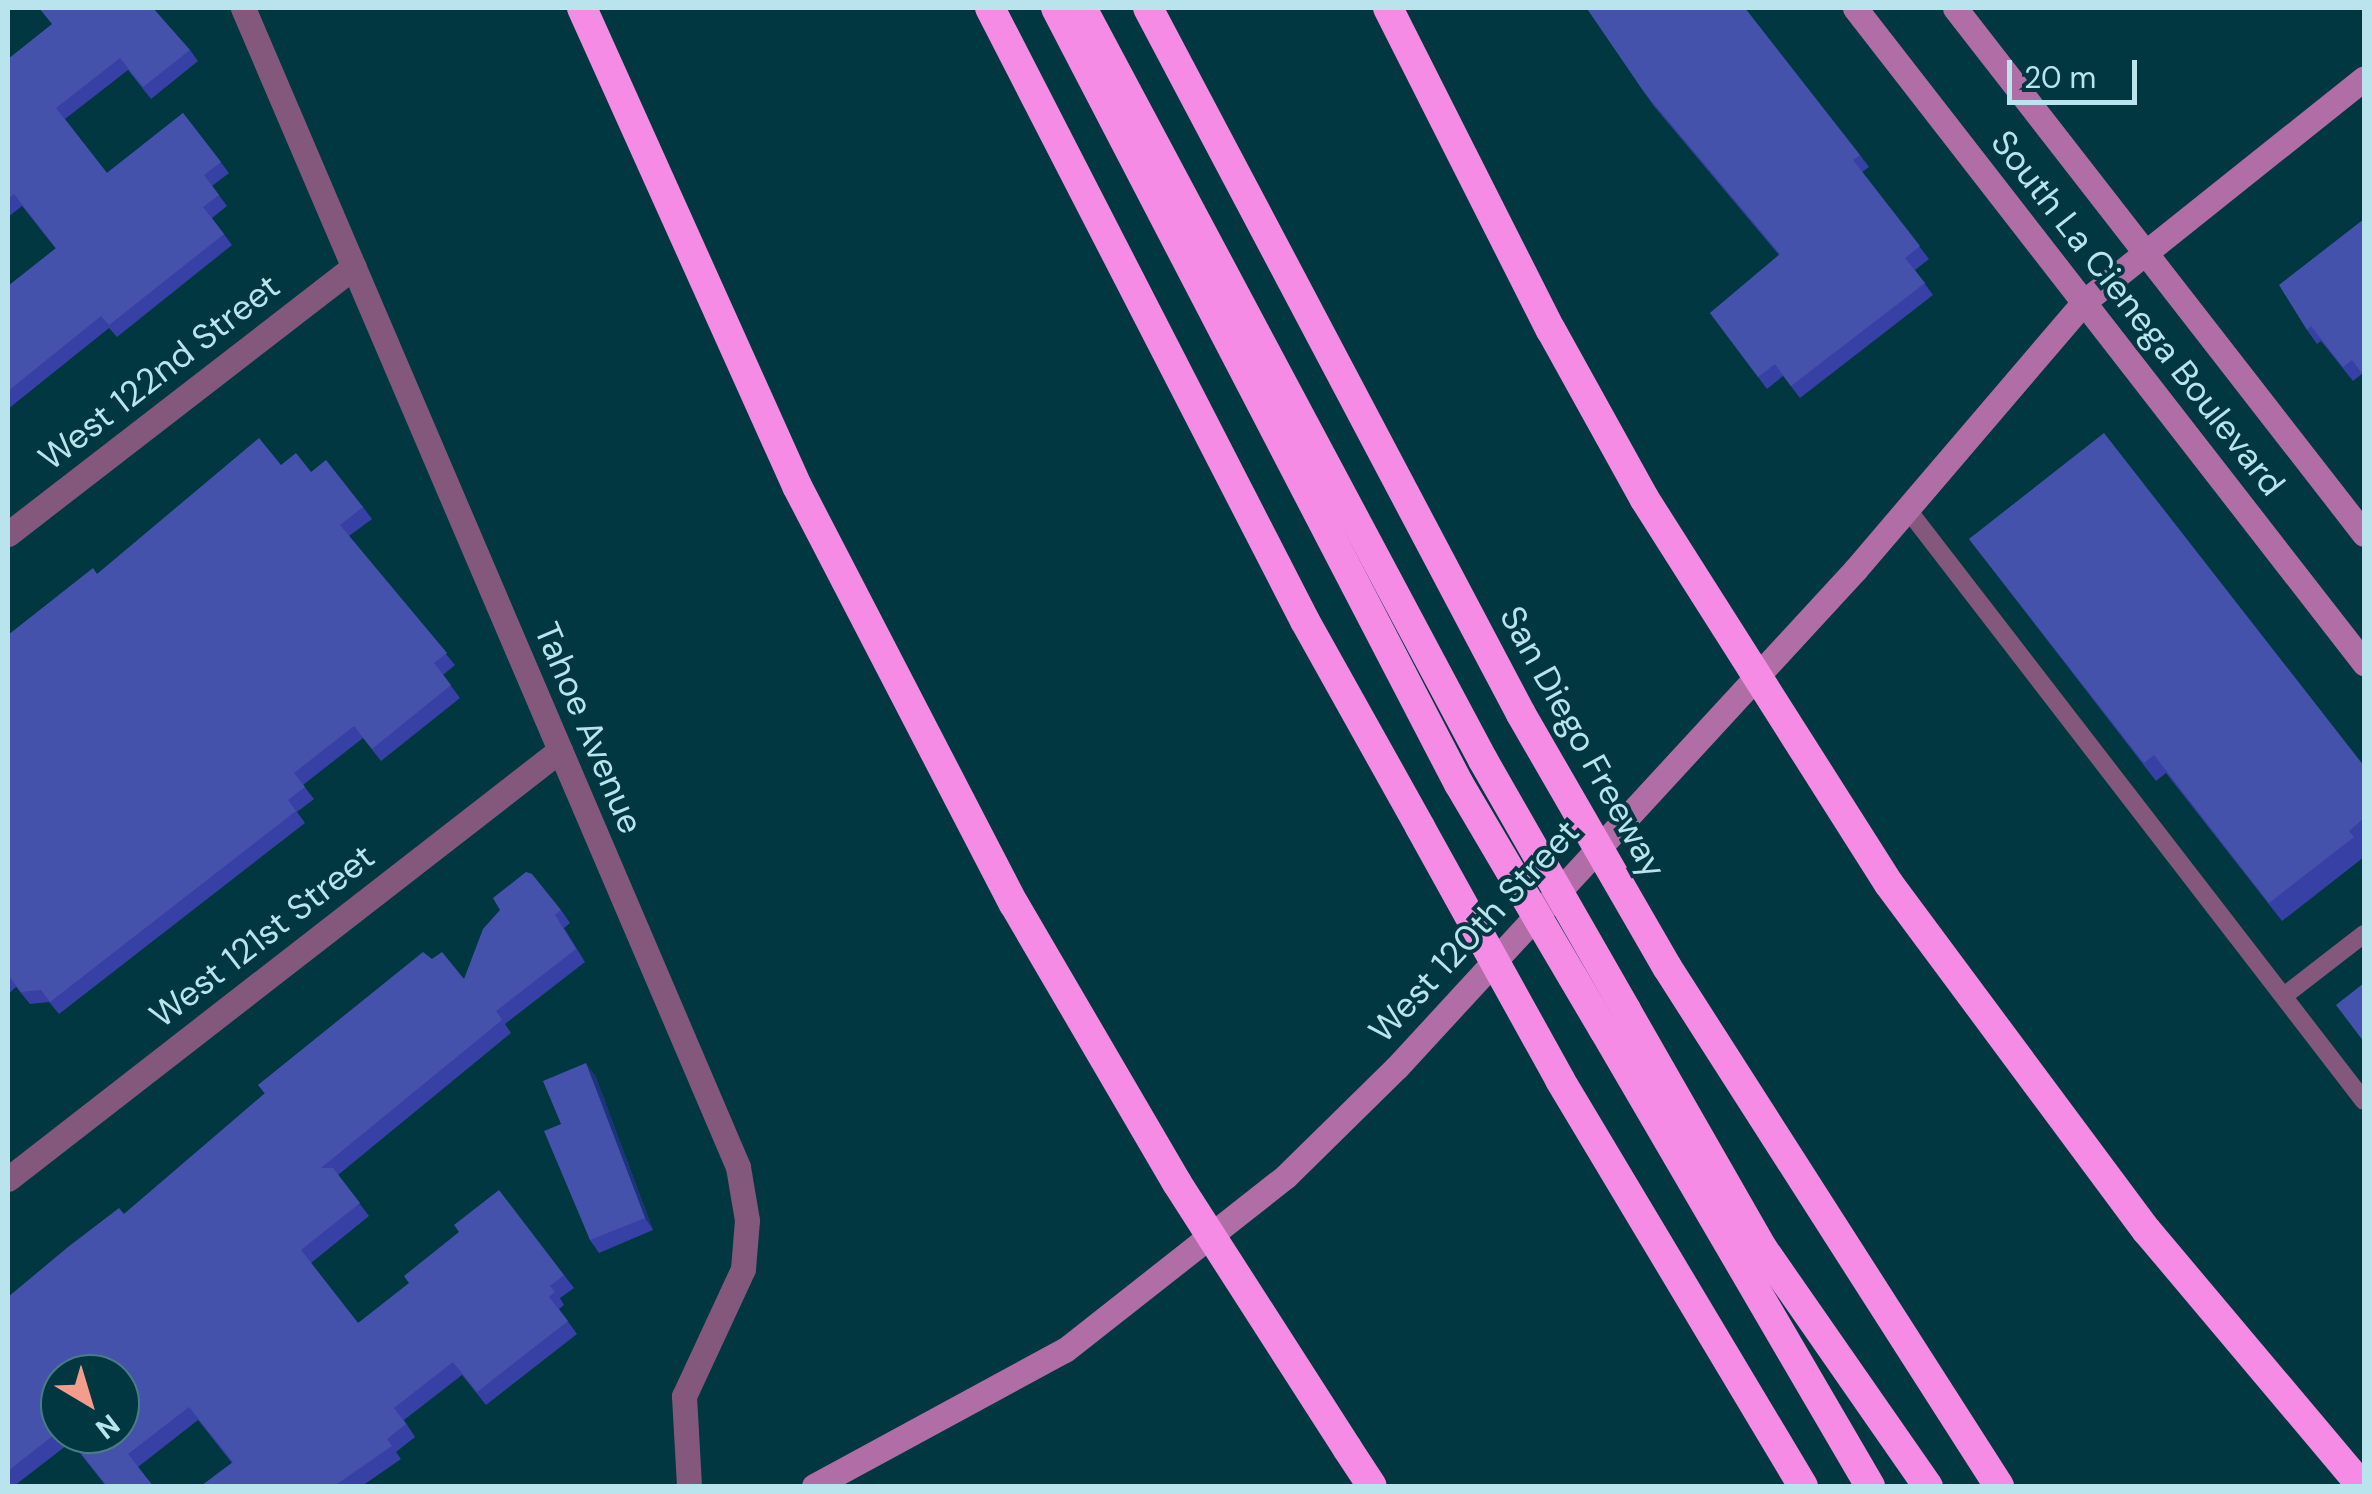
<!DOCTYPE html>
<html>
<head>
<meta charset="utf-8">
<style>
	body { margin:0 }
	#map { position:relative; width:2372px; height:1494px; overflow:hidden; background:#003740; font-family:"DM Sans",sans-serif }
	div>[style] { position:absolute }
	.lane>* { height:18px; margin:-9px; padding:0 9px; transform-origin:9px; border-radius:9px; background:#83587c }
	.street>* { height:25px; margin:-12.5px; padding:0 12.5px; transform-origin:12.5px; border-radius:12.5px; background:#83587c }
	.secondary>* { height:25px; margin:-12.5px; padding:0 12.5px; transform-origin:12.5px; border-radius:12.5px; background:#b16da6 }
	.highway>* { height:30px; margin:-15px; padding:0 15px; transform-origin:15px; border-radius:15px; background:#f58be5 }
	.highway-bridge>* { height:30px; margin:-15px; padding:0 15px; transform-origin:15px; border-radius:15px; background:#f58be5 }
	.wall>* { inset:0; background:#3740a4 }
	.shaded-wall>* { inset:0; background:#1b3578 }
	.building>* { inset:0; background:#4552ac }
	span { translate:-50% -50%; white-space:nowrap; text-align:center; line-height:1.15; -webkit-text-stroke:8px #003740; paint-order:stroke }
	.street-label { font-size:35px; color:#b9e4ee }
	.frame { position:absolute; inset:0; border:10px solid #b9e4ee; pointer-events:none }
	.north { position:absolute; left:40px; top:1354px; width:100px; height:100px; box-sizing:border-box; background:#003740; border:2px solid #4a7c86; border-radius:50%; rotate:142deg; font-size:28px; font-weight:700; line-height:40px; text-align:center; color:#b9e4ee }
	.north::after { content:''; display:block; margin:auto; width:35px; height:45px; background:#f49d8b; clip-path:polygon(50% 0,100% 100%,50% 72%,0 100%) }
	.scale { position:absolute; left:2007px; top:60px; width:130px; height:45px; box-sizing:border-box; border:5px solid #b9e4ee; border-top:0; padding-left:12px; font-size:30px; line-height:35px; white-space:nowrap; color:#b9e4ee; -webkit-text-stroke:8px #003740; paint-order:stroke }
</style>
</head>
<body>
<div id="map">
	<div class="lane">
		<i style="left:1908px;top:510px;width:746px;rotate:52.35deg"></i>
		<i style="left:2284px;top:996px;width:101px;rotate:-37.8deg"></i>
	</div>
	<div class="street">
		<i style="left:243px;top:8px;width:1260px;rotate:66.87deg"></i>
		<i style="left:738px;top:1167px;width:54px;rotate:80.4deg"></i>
		<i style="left:747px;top:1220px;width:49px;rotate:94.7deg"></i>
		<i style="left:743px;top:1269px;width:140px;rotate:114.9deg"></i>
		<i style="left:684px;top:1396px;width:90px;rotate:86.8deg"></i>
		<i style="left:8px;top:534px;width:437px;rotate:-37.7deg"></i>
		<i style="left:8px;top:1179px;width:699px;rotate:-37.85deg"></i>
	</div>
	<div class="secondary">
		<i style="left:1855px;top:8px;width:830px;rotate:52.15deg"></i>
		<i style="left:1955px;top:8px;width:666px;rotate:52.13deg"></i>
		<i style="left:814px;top:1486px;width:285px;rotate:-28.5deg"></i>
		<i style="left:1065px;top:1350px;width:281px;rotate:-38.2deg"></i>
		<i style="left:1286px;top:1176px;width:156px;rotate:-44.5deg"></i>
		<i style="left:1397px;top:1067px;width:676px;rotate:-47.34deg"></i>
		<i style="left:1855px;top:570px;width:354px;rotate:-49.5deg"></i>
		<i style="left:2085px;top:301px;width:357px;rotate:-38.6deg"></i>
	</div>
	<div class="highway">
		<i style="left:582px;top:8px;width:524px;rotate:65.78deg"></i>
		<i style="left:797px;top:486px;width:471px;rotate:62.6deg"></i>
		<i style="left:990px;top:8px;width:689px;rotate:62.8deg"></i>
		<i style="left:1305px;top:621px;width:236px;rotate:60.8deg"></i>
		<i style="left:1056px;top:8px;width:874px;rotate:62.56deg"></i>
		<i style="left:1082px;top:8px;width:852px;rotate:61.93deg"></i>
		<i style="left:1148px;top:8px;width:798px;rotate:62.15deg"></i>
		<i style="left:1388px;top:8px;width:361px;rotate:63.2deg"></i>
		<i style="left:1551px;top:330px;width:192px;rotate:61deg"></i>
		<i style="left:1889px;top:884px;width:432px;rotate:53.4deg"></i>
		<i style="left:2147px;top:1231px;width:334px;rotate:49.9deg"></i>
		<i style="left:1667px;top:967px;width:616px;rotate:57.39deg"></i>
		<i style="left:1626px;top:1010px;width:275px;rotate:60.2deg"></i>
		<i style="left:1763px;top:1249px;width:289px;rotate:55.2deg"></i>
		<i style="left:1604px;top:1030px;width:528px;rotate:59.74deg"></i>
		<i style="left:1560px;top:1080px;width:473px;rotate:59.1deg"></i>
		<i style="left:1347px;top:1448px;width:45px;rotate:56.7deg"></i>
	</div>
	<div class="highway-bridge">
		<i style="left:1644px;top:498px;width:457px;rotate:57.6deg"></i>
		<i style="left:1521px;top:714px;width:292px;rotate:60deg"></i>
		<i style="left:1483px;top:760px;width:288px;rotate:60.2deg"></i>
		<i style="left:1459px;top:784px;width:286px;rotate:59.5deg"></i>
		<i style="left:1420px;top:827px;width:289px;rotate:61deg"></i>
		<i style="left:1014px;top:904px;width:323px;rotate:59.7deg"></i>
		<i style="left:1177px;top:1183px;width:315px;rotate:57.3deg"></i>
	</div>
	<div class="wall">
		<i style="clip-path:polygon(1588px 10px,1860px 155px,1869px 167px,1862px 172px,1929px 259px,1915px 270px,1933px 295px,1800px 398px,1783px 376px,1767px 389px,1710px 313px,1779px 255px,1653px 105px)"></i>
		<i style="clip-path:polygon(190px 50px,198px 61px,151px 99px,128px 70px,65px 119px,107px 173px,183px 113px,229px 173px,212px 186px,227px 206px,212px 218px,232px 245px,117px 337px,109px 328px,8px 409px,8px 286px,56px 249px,22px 206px,8px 217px,8px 59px)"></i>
		<i style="clip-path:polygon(2364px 219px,2362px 374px,2353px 381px,2321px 341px,2317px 344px,2307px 330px)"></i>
		<i style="clip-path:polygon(281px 465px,311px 472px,363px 507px,372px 519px,349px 536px,455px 665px,443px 675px,460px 698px,381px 761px,363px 738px,303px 785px,314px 799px,297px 812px,305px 823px,59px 1014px,49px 1002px,30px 1004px,16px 987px,8px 994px,8px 635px,97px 574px)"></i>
		<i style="clip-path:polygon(1969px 539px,2364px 766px,2364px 846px,2362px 848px,2364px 852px,2364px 857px,2282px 921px,2166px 773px,2156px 781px)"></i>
		<i style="clip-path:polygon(evenodd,561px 910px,570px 923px,564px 928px,585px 962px,505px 1024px,511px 1033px,338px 1175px,369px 1216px,311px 1263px,358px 1323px,564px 1275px,574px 1288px,560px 1298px,564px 1305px,559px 1309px,577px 1334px,486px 1405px,462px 1375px,404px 1420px,415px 1437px,396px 1452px,401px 1459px,362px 1486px,201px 1486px,232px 1463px,198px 1420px,138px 1467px,153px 1486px,106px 1486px,71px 1442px,14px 1486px,8px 1486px,8px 1297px,124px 1214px,265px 1094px,258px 1085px,432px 959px,464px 979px,561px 910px,60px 1374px,120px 1434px,60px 1434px,60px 1374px)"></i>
		<i style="clip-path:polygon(595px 1075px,653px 1230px,599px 1253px,590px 1240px,561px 1124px)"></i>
	</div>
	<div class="shaded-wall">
		<i style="clip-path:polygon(586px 1063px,595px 1075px,653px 1230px,645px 1218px)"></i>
	</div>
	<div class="building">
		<i style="clip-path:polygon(39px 8px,153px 8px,190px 50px,143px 87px,120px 58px,56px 108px,107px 173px,183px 113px,221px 162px,204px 175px,219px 195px,203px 207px,224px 234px,109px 325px,101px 316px,8px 391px,8px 286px,56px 248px,14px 194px,8px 199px,8px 59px,52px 24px)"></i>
		<i style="clip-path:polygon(1592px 8px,1745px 8px,1860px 155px,1853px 160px,1920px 246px,1905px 258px,1925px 283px,1791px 386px,1775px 364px,1758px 377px,1710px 313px,1780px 254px,1644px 92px,1588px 10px)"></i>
		<i style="clip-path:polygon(2364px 219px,2364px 376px,2352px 360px,2343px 367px,2311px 326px,2307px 330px,2279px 285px)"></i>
		<i style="clip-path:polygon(2104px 433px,2364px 766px,2364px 818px,2349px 831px,2354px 837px,2269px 903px,2154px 755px,2144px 763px,1969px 539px)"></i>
		<i style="clip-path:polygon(259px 438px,281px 465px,296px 453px,311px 472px,326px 460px,363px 507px,340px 525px,447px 653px,434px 663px,451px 685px,372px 749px,354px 726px,294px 773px,305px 787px,288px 800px,296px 811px,50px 1002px,41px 990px,21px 992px,8px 975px,8px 635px,93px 568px,97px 574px)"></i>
		<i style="clip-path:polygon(526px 872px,532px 874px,561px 910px,555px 915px,576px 949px,496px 1011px,502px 1020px,321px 1168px,333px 1168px,360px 1203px,301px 1250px,358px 1323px,409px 1283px,404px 1276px,459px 1232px,454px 1225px,499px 1190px,564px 1275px,550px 1286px,555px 1292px,549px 1297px,568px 1321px,477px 1392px,453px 1362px,394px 1408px,406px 1424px,387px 1439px,392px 1446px,334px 1486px,201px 1486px,233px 1462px,189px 1407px,128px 1454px,153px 1486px,107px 1486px,66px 1434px,120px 1434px,120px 1374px,60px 1374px,60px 1430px,8px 1471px,8px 1297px,68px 1247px,119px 1208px,124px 1214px,265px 1093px,258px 1085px,423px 952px,432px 959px,442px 952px,464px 979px,483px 929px,500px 910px,493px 898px)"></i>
		<i style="clip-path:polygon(2364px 983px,2364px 1042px,2336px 1005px)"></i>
		<i style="clip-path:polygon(586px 1063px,645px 1218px,590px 1240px,544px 1131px,561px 1124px,543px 1081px)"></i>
	</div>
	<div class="street-label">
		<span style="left:2138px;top:313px;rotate:52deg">South La Cienega Boulevard</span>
		<span style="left:159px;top:372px;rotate:-38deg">West 122nd Street</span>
		<span style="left:589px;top:728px;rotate:67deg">Tahoe Avenue</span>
		<span style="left:1583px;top:742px;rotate:61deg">San Diego Freeway</span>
		<span style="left:1474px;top:931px;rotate:-47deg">West 120th Street</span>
		<span style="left:262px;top:936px;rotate:-38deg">West 121st Street</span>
	</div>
	<div class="frame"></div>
	<div class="north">N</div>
	<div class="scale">20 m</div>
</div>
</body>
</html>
